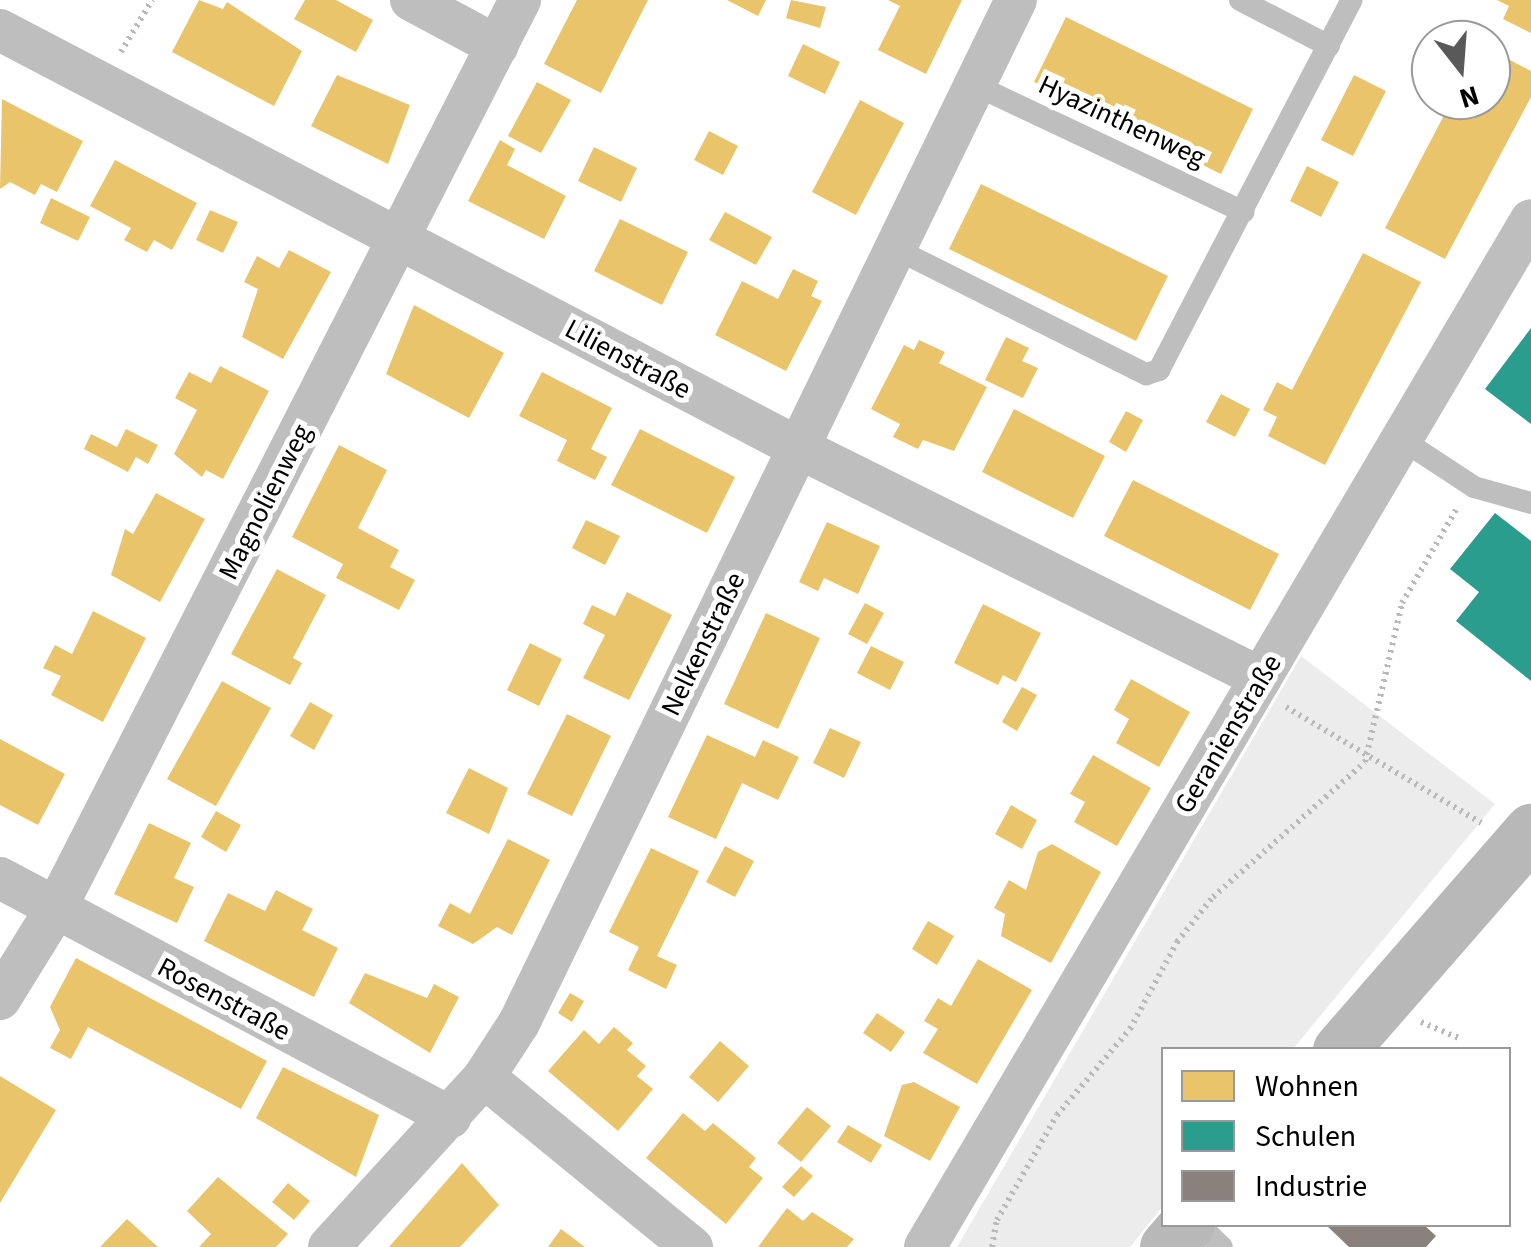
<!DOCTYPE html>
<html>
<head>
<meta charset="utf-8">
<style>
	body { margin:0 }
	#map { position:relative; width:1531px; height:1247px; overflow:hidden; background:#fff; font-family:"Source Sans 3",sans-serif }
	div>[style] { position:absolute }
	.green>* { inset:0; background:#ececec }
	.homes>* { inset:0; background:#e9c46a }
	.schools>* { inset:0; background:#2a9d8f }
	.industry>* { inset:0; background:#8a817c }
	.path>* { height:6px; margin-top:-3px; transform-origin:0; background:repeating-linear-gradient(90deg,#b9b9b9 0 2.5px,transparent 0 7.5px) }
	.lane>* { height:22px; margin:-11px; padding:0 11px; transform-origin:11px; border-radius:11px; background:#bebebe }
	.street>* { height:42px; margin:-21px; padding:0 21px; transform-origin:21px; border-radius:21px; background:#bebebe }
	.secondary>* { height:55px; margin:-27.5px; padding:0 27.5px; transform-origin:27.5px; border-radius:27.5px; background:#b8b8b8 }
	span { translate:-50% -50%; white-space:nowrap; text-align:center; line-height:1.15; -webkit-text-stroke:10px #fff; paint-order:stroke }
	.street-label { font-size:28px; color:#000 }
	.legend { position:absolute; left:1161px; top:1047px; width:350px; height:180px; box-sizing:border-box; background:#fff; border:2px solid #999; margin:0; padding:12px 18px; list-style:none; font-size:30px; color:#000 }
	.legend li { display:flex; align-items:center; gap:20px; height:50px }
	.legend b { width:50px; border:2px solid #999 }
	.north { position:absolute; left:1411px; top:20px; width:100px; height:100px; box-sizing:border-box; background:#fff; border:2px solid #999; border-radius:50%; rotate:163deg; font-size:28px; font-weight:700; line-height:40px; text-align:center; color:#000 }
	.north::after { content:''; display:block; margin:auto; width:35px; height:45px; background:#595959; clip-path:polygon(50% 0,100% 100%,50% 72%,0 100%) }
</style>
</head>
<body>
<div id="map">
	<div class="green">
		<i style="clip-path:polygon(1301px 656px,1495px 804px,1293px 1049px,1164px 1050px,1163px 1206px,1130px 1247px,957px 1247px)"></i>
	</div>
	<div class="homes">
		<i style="clip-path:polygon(199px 0,223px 9px,227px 2px,302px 51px,274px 106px,172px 52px)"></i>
		<i style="clip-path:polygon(305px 0,336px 0,373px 20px,356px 52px,294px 19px)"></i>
		<i style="clip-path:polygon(577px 0,648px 0,601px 93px,544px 64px)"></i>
		<i style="clip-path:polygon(727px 0,766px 0,758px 16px)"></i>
		<i style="clip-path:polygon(791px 0,826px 7px,820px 28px,786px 18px)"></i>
		<i style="clip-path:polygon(888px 0,962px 0,926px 74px,878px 50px,900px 6px)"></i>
		<i style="clip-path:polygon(1497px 0,1531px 0,1531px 33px,1503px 19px,1509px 6px)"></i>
		<i style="clip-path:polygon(1066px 17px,1253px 109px,1221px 174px,1034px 82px)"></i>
		<i style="clip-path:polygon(803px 44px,840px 62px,825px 94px,788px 76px)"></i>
		<i style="clip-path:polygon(1491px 50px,1531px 71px,1531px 97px,1445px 259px,1385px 228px,1452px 100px,1491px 100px)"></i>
		<i style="clip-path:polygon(337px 75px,410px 105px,388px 164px,311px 126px)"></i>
		<i style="clip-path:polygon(1354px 75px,1386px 91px,1353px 156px,1321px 140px)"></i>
		<i style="clip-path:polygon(537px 82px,571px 100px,541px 153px,508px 136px)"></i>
		<i style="clip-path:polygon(2px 99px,83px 141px,57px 192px,41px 184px,35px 195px,10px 182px,0 189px)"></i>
		<i style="clip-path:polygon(860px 100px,904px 123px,856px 215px,812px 192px)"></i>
		<i style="clip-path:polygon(709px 131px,738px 146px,723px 175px,694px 160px)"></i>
		<i style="clip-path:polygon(500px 140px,515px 149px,507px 165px,566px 196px,544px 239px,468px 201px)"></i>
		<i style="clip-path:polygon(594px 147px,637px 168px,621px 202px,578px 181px)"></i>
		<i style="clip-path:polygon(115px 160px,197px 203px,172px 250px,154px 240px,147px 252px,124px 240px,131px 228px,90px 206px)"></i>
		<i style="clip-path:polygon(1307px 166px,1339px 182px,1321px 217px,1290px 201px)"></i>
		<i style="clip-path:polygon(981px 184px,1168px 276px,1136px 341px,949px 249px)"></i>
		<i style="clip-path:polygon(51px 198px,90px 217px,78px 241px,40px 223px)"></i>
		<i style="clip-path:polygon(210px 210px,238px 222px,223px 253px,196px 240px)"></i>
		<i style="clip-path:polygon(725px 212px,772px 237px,756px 265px,709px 240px)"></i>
		<i style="clip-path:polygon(620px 219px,688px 252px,662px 305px,594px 271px)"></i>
		<i style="clip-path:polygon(289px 250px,331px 272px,283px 359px,242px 337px,258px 289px,244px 282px,257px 256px,279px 268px)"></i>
		<i style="clip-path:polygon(1363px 253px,1421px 282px,1325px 465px,1268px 436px,1277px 417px,1263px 410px,1277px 382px,1292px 390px)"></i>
		<i style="clip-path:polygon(793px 269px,818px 281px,811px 296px,822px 301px,786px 371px,715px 335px,742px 281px,778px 299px)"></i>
		<i style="clip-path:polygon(414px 305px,504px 353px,469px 418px,386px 374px)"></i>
		<i style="clip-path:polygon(1006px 337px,1029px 348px,1022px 361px,1038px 368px,1023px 398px,985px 380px)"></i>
		<i style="clip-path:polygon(919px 340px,945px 352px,939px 363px,987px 387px,954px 451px,923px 440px,918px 449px,893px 437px,900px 424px,871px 409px,904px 345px,914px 350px)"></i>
		<i style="clip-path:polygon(220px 366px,269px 391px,223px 479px,206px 470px,202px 477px,174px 454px,197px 410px,175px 398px,189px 372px,211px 383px)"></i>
		<i style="clip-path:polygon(542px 372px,612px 408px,591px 449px,607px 457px,595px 480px,557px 461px,567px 440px,519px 416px)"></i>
		<i style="clip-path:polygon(1221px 394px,1250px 409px,1235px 437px,1206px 422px)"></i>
		<i style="clip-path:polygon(1014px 409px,1105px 456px,1073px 518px,982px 472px)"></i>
		<i style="clip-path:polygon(1126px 411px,1143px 420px,1126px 452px,1109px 442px)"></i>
		<i style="clip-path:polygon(126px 429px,158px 445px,148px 464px,136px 457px,128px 472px,84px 449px,91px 434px,117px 447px)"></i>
		<i style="clip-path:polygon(640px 429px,735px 477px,707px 533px,611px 485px)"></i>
		<i style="clip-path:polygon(339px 445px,387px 470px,358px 528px,399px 550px,390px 567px,415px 580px,399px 610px,336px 578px,343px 564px,292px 537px)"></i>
		<i style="clip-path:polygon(1133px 480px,1279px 554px,1250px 610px,1104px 536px)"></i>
		<i style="clip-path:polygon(156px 493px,205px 519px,160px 602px,111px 575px,125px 529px,133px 534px)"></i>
		<i style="clip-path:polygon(586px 520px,620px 536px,605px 565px,572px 548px)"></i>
		<i style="clip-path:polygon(827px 522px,880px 546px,858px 594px,824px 578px,818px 591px,799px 582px)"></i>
		<i style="clip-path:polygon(277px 569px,326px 595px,293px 658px,302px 663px,290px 685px,231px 654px)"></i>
		<i style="clip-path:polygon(627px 592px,672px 615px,629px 700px,583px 678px,605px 635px,583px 624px,592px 605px,615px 616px)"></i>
		<i style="clip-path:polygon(865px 603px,884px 613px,867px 644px,848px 634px)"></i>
		<i style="clip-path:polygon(983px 604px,1041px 633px,1016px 682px,1003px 675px,998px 685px,954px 663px)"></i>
		<i style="clip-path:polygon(93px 611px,146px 638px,103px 722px,51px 695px,61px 676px,43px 668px,55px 645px,72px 654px)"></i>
		<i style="clip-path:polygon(766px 613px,820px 638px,778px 729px,724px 704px)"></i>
		<i style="clip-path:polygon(530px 643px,562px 659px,539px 706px,507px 690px)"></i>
		<i style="clip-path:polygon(871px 646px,904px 662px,890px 690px,857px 673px)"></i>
		<i style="clip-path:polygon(1131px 679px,1190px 712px,1159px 767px,1116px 743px,1129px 719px,1114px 710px)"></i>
		<i style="clip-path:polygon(222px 681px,271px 708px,216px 806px,167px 779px)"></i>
		<i style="clip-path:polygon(1022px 687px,1037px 695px,1017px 731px,1002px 722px)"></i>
		<i style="clip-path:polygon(310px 702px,333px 715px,314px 750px,290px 736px)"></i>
		<i style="clip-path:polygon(567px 714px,611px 736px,572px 816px,527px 794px)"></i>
		<i style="clip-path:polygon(830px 728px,861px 742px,844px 778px,813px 763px)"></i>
		<i style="clip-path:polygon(707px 735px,755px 757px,763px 740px,799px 757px,778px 800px,742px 783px,716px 839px,668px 817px)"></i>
		<i style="clip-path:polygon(0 739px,65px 774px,38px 825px,0 805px)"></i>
		<i style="clip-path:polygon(1093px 755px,1151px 788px,1117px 846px,1074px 822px,1085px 802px,1070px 794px)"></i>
		<i style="clip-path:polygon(469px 768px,508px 788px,489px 834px,446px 813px)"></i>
		<i style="clip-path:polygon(1011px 805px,1037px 820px,1022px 849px,995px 834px)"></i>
		<i style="clip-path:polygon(216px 811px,241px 825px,226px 852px,201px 837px)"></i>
		<i style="clip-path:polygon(149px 823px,191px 843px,174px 878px,194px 887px,177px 923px,114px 894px)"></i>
		<i style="clip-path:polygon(508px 839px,550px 860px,512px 935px,497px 927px,473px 944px,438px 926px,450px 903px,470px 914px)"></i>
		<i style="clip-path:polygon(1052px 844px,1101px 872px,1051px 963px,1001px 936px,1005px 914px,994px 908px,1009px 880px,1026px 890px,1038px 852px)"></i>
		<i style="clip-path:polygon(725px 846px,754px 861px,735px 897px,706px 882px)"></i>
		<i style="clip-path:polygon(651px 848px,699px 871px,657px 956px,677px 965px,666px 989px,628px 970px,639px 947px,609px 932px)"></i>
		<i style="clip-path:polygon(276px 890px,313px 909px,302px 930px,338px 948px,314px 997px,204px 941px,228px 893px,265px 911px)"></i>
		<i style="clip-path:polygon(928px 921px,954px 936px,937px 965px,912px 949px)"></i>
		<i style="clip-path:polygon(76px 958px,267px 1061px,241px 1109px,88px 1027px,71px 1059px,50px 1048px,60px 1030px,50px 1007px)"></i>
		<i style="clip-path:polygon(978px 959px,1032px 990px,977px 1084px,923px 1053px,938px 1029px,924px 1021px,938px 998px,951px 1006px)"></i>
		<i style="clip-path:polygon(365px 973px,427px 998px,434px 984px,459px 997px,430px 1053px,349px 1003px)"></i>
		<i style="clip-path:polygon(570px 993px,584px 1001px,572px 1022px,558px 1013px)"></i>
		<i style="clip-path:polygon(877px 1013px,905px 1032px,891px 1052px,863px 1033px)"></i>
		<i style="clip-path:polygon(614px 1027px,633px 1043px,627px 1050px,646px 1066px,637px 1076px,653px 1089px,618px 1131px,548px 1071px,584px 1030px,599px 1044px)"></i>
		<i style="clip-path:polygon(720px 1041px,749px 1066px,718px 1102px,689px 1077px)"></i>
		<i style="clip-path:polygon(283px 1067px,379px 1115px,356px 1177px,256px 1118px)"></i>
		<i style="clip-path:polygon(0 1076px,56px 1110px,0 1203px)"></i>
		<i style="clip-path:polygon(914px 1082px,960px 1107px,930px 1161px,884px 1136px,902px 1085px)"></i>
		<i style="clip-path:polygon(807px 1107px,831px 1126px,801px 1162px,777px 1143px)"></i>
		<i style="clip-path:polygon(683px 1113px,705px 1131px,713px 1123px,756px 1158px,749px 1167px,763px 1178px,726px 1224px,646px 1158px)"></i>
		<i style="clip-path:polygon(848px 1125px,882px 1145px,871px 1163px,837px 1142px)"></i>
		<i style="clip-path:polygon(462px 1163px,499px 1205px,460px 1247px,389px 1247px)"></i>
		<i style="clip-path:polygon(801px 1166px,813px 1176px,794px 1197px,782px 1187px)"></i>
		<i style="clip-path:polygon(218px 1177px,288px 1234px,276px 1247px,199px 1247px,211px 1234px,187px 1211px)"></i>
		<i style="clip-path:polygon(288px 1183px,310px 1201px,294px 1220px,272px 1202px)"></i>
		<i style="clip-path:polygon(787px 1208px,803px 1221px,812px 1212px,854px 1239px,847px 1247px,758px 1247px)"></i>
		<i style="clip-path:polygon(127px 1219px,158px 1247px,100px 1247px)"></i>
		<i style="clip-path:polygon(561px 1229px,585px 1247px,548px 1247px)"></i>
	</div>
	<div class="schools">
		<i style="clip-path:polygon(1531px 328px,1531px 424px,1485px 389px)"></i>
		<i style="clip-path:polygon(1495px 513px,1531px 541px,1531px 681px,1456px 621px,1479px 592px,1450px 569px)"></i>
	</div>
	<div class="industry">
		<i style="clip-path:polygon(1325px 1224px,1423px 1224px,1436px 1236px,1426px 1247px,1349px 1247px)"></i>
	</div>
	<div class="path">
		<i style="left:121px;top:52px;width:61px;rotate:-59.2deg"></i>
		<i style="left:1286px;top:707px;width:227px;rotate:30.7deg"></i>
		<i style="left:1421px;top:1022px;width:43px;rotate:23deg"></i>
		<i style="left:992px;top:1247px;width:27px;rotate:-80deg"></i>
		<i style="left:997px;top:1220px;width:121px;rotate:-60.3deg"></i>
		<i style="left:1057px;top:1115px;width:113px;rotate:-49.7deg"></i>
		<i style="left:1130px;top:1029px;width:99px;rotate:-61.6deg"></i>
		<i style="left:1177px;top:942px;width:58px;rotate:-51.3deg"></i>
		<i style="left:1213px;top:897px;width:203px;rotate:-41.6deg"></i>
		<i style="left:1365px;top:762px;width:163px;rotate:-76.9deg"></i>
		<i style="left:1402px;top:603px;width:108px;rotate:-59.9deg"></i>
	</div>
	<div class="lane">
		<i style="left:1240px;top:0;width:100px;rotate:27.3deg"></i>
		<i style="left:975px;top:85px;width:297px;rotate:25.3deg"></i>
		<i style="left:896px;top:249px;width:280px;rotate:26.6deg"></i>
		<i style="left:1146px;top:374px;width:14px;rotate:-17deg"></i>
		<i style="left:1159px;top:370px;width:417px;rotate:-62.5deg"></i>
		<i style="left:1401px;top:439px;width:87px;rotate:33.3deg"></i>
		<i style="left:1474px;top:487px;width:59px;rotate:15.7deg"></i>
		<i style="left:1198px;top:1224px;width:33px;rotate:44deg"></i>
	</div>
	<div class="street">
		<i style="left:411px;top:0;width:98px;rotate:28.1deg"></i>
		<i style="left:0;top:30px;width:902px;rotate:27.62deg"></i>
		<i style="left:799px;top:448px;width:516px;rotate:26.47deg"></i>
		<i style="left:0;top:878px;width:510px;rotate:27.97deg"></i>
		<i style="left:0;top:999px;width:105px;rotate:-58.3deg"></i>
		<i style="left:55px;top:910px;width:1022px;rotate:-62.93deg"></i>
		<i style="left:484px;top:1077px;width:269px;rotate:39.3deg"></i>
		<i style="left:329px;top:1247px;width:230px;rotate:-47.6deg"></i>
		<i style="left:484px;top:1077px;width:64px;rotate:-57.1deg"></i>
		<i style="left:519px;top:1023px;width:1137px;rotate:-64.09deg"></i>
		<i style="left:925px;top:1247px;width:1192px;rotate:-59.46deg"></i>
	</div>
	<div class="secondary">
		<i style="left:1340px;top:1050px;width:291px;rotate:-48.9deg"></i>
		<i style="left:1167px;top:1247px;width:30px;rotate:-49deg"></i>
	</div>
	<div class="street-label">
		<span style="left:1122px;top:121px;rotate:25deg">Hyazinthenweg</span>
		<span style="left:628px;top:359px;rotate:28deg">Lilienstraße</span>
		<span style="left:265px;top:502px;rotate:-63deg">Magnolienweg</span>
		<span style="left:703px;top:644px;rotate:-64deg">Nelkenstraße</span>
		<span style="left:1228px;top:734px;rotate:-59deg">Geranienstraße</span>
		<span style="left:224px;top:999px;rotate:28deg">Rosenstraße</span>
	</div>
	<ul class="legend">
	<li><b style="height:28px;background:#e9c46a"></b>Wohnen</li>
	<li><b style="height:28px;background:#2a9d8f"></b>Schulen</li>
	<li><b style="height:28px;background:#8a817c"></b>Industrie</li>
	</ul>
	<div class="north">N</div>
</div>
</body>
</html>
